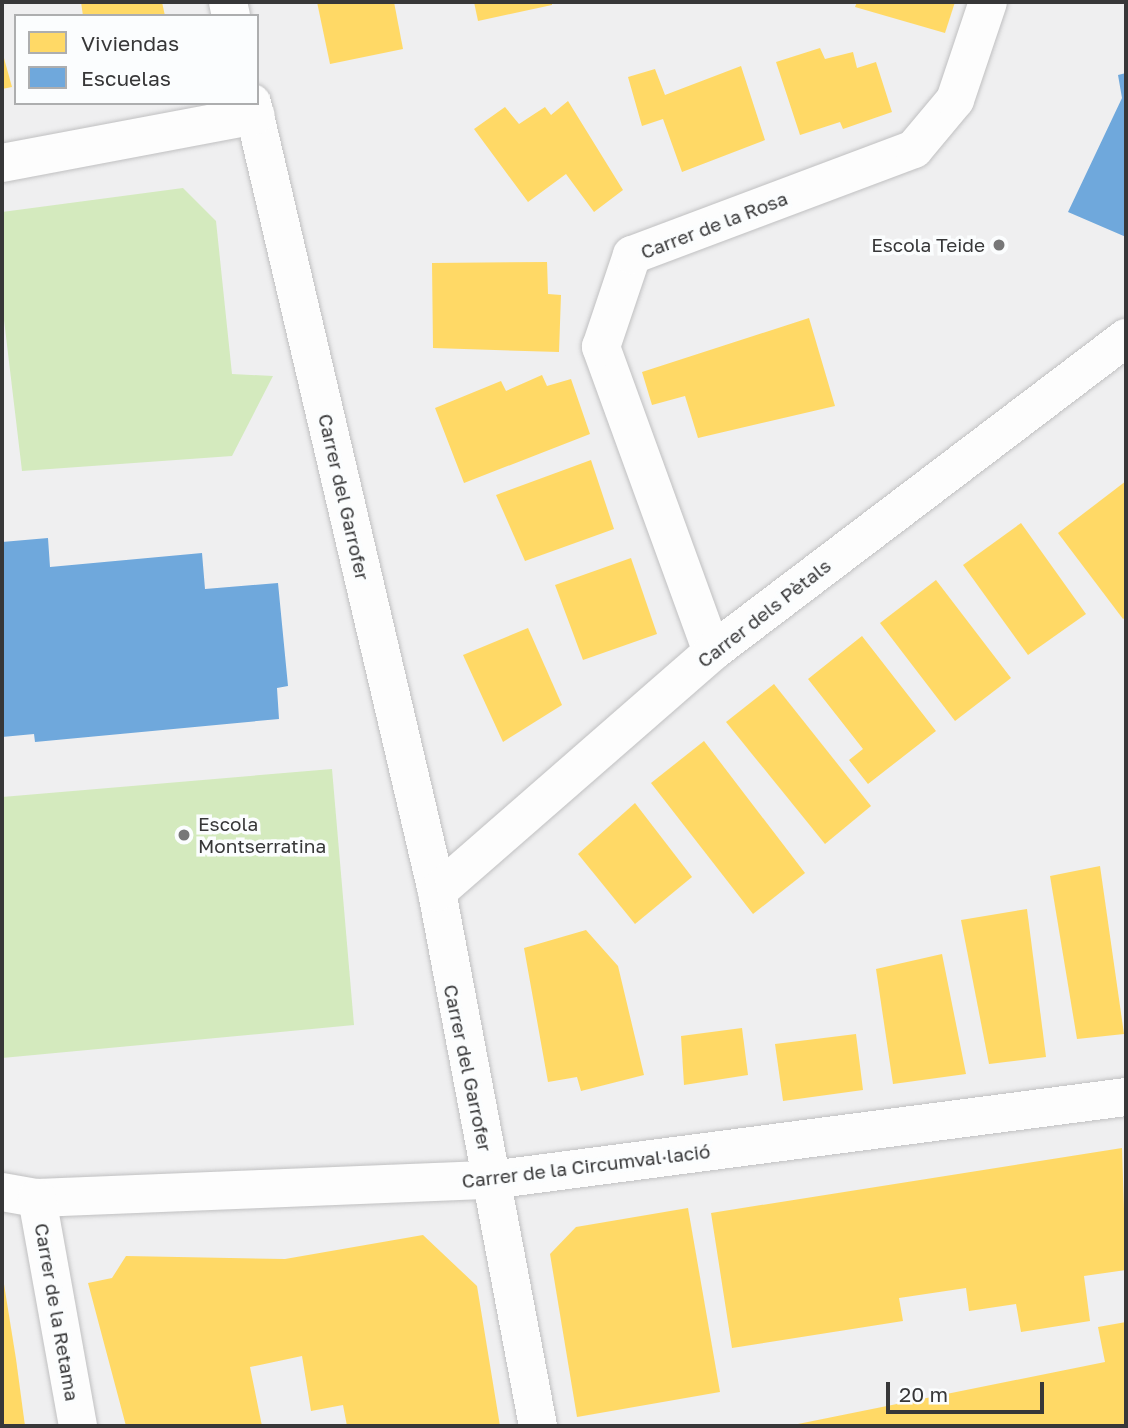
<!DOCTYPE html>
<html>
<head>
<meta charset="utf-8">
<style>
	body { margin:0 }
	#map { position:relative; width:1128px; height:1428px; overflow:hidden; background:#efeff0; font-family:"Golos Text",sans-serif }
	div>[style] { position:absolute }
	.green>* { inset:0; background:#d4eabe }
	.homes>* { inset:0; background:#ffd966 }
	.schools>* { inset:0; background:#6fa8dc }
	.roads { filter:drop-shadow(0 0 2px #c0c0c1) drop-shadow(0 0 2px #c0c0c1) }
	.street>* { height:38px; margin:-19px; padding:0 19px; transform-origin:19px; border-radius:19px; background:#fdfdfd }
	.dots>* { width:19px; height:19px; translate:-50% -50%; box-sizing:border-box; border:4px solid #fbfdfe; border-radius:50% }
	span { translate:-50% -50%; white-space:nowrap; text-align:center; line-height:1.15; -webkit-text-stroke:7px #fbfdfe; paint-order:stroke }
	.street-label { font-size:19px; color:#373738 }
	.poi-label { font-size:19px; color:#373738 }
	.right { translate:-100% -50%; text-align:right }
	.left { translate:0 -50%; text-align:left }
	.frame { position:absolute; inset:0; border:4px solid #373738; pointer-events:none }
	.legend { position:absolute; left:14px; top:14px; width:245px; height:91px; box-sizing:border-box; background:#fbfdfe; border:2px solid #adaeaf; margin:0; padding:9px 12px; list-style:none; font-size:21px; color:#373738 }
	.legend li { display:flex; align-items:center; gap:14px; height:35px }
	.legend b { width:35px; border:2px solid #adaeaf }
	.scale { position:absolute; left:886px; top:1382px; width:158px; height:32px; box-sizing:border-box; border:4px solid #373738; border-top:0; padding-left:9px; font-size:21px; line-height:24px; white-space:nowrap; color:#373738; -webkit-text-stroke:5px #fbfdfe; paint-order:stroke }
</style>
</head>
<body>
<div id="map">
	<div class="green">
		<i style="clip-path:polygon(183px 188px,216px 221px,232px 374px,273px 376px,232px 456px,22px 471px,2px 303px,2px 212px)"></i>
		<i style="clip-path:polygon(332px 769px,354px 1025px,2px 1058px,2px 797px)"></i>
	</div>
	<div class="homes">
		<i style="clip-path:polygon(81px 2px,162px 2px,165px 16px,83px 16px)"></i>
		<i style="clip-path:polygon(317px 2px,394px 2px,403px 49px,330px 64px)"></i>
		<i style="clip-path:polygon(474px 2px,552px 2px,552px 5px,478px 21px)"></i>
		<i style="clip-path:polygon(857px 2px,955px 2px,945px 33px,855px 7px)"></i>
		<i style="clip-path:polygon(820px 48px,825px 59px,853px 52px,857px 68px,876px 62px,892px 112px,843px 129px,840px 122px,800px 135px,776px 62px)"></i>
		<i style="clip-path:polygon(2px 51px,12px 87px,2px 89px)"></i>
		<i style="clip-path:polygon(741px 66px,765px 140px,682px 172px,663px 119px,642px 126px,628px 77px,655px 69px,665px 95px)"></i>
		<i style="clip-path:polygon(568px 101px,623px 190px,594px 212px,566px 174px,528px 202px,474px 129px,505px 107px,519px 124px,545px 107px,551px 115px)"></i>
		<i style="clip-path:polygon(547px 262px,548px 294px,561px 295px,559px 352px,433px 348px,432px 263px)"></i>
		<i style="clip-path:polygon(809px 318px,835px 406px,698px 438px,685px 396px,652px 405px,642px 372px)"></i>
		<i style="clip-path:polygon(542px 375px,547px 386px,571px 379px,590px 434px,464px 483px,435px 408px,501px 381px,506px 391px)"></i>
		<i style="clip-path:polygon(591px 460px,614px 529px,525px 561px,496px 495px)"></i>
		<i style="clip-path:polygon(1126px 481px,1126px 617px,1123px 619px,1058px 533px)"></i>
		<i style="clip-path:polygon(1021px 523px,1086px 614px,1028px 655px,963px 565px)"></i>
		<i style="clip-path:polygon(631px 558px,657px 634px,583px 660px,555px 585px)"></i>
		<i style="clip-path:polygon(936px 580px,1011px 678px,955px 721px,880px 623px)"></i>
		<i style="clip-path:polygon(528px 628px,562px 705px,503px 742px,463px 655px)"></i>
		<i style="clip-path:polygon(862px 636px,936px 731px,868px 784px,849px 760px,863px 749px,808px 679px)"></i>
		<i style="clip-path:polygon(774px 684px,871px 806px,825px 844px,726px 722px)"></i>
		<i style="clip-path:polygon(704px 741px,805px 873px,753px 914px,651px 783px)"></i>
		<i style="clip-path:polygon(635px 803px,692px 877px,635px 924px,578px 854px)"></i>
		<i style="clip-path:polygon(1100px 866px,1124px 1034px,1077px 1039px,1050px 876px)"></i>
		<i style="clip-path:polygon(1027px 909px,1046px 1057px,989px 1064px,961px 920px)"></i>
		<i style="clip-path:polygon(586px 930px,618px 966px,644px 1075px,581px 1091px,577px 1077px,548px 1082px,524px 948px)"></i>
		<i style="clip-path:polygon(942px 954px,966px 1074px,893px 1084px,876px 969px)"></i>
		<i style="clip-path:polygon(742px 1028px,748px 1075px,684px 1085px,681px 1036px)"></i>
		<i style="clip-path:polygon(856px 1034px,863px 1090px,783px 1101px,775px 1044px)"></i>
		<i style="clip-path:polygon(1122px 1148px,1126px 1270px,1084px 1276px,1090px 1321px,1021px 1332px,1016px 1304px,969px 1311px,966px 1288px,899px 1298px,903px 1321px,732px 1348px,711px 1213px)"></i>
		<i style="clip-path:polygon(688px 1208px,720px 1392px,577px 1417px,550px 1254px,576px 1227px)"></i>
		<i style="clip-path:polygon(423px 1235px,477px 1286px,500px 1426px,347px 1426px,343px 1405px,311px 1411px,302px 1356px,250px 1367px,262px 1426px,126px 1426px,88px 1283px,112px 1278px,126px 1256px,285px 1259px)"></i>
		<i style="clip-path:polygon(3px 1278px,16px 1359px,25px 1426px,2px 1426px)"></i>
		<i style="clip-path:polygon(1126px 1322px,1126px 1426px,788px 1426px,1105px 1362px,1098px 1327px)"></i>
	</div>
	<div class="schools">
		<i style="clip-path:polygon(1126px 73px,1126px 237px,1068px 212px,1122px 98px,1118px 75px)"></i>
		<i style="clip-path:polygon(48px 538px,50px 567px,202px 553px,205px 589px,278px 583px,288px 686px,277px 688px,279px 719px,35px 742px,34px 734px,2px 737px,2px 542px)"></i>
	</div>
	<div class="roads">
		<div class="street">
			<i style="left:228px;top:2px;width:14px;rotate:78deg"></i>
			<i style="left:252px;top:103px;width:810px;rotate:76.8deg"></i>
			<i style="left:2px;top:163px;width:258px;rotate:-10.7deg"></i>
			<i style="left:712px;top:652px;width:325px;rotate:-110deg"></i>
			<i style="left:601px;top:347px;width:97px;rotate:-71.4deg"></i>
			<i style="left:632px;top:255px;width:301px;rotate:-20.6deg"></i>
			<i style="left:914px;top:149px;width:64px;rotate:-50.1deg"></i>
			<i style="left:955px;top:100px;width:103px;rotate:-71.4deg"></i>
			<i style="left:2px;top:1192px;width:36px;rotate:10deg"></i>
			<i style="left:37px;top:1198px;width:454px;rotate:-2.3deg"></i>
			<i style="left:491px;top:1180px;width:640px;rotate:-7.45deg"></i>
			<i style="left:37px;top:1198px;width:232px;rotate:79.8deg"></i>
			<i style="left:538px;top:1426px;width:543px;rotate:-100.71deg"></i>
			<i style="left:437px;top:892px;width:365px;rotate:-41.1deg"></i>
			<i style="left:712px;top:652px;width:520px;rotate:-37.18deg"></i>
		</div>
	</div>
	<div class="dots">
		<i style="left:999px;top:245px;background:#777778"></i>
		<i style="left:184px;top:835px;background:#777778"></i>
	</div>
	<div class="street-label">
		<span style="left:714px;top:225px;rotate:-21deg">Carrer de la Rosa</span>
		<span style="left:344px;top:497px;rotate:77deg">Carrer del Garrofer</span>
		<span style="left:764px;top:613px;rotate:-38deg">Carrer dels Pètals</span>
		<span style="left:468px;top:1068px;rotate:78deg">Carrer del Garrofer</span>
		<span style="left:586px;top:1166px;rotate:-7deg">Carrer de la Circumval·lació</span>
		<span style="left:57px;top:1312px;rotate:80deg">Carrer de la Retama</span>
	</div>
	<div class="poi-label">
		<span class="right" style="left:985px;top:245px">Escola Teide</span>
		<span class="left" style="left:198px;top:835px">Escola<br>Montserratina</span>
	</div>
	<div class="frame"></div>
	<ul class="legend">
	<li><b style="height:19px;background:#ffd966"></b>Viviendas</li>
	<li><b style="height:19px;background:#6fa8dc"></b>Escuelas</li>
	</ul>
	<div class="scale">20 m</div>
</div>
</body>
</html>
